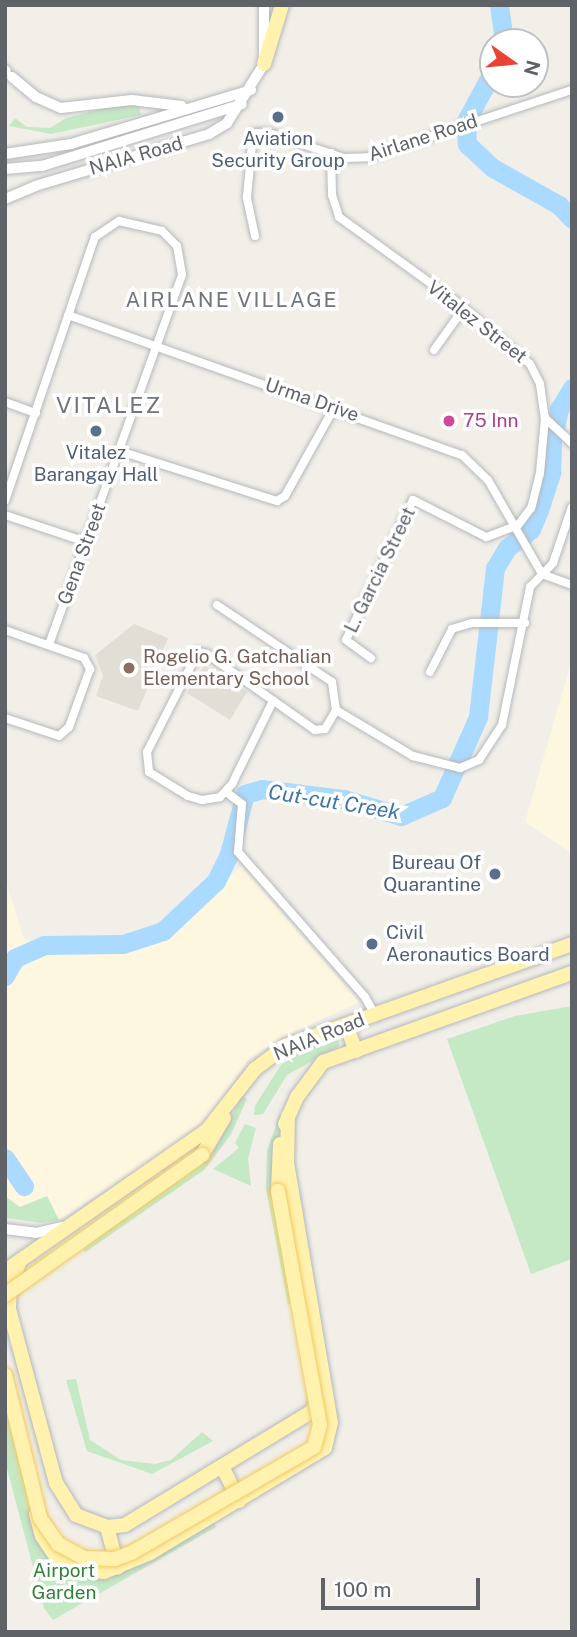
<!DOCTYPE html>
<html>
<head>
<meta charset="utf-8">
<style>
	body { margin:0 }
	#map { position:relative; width:577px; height:1637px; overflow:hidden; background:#f1efe8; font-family:"Public Sans",sans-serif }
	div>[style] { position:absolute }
	.commercial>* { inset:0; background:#fef7e0 }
	.education>* { inset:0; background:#e1ded6 }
	.green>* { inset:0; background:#c5e8c5 }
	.river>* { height:19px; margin:-9.5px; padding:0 9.5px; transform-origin:9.5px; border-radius:9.5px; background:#aadaff }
	.roads { filter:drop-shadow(0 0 2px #b5b8bc) drop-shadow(0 0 2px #b5b8bc) }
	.minor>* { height:8px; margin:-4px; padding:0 4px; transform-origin:4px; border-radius:4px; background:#fff }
	.tertiary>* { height:10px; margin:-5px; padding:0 5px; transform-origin:5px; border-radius:5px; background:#fff }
	.primary>* { height:14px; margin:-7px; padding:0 7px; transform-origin:7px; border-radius:7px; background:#fff2af }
	.bridges { filter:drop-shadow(0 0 2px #f2c960) drop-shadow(0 0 2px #f2c960) }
	.primary-bridge>* { height:14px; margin:-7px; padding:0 7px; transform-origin:7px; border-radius:7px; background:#fff2af }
	.dots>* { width:19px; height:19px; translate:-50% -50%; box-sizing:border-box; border:4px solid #fff; border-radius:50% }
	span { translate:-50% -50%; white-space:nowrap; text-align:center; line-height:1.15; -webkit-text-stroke:7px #fff; paint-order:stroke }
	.street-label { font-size:19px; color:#5f6368 }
	.service-label { font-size:19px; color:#4e5e75 }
	.right { translate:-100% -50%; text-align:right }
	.left { translate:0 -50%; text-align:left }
	.hotel-label { font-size:19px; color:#b23c85 }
	.education-label { font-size:19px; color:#785e54 }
	.park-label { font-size:19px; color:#348238 }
	.neighbourhood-label { font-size:21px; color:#70757a; letter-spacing:2px }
	.water-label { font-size:21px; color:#4174aa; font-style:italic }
	.quarter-label { font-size:23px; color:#70757a; letter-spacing:2px }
	.frame { position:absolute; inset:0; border:7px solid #5f6368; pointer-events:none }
	.north { position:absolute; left:479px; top:28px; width:70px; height:70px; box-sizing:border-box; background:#fff; border:2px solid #bfc1c3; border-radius:50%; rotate:105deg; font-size:19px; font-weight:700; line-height:28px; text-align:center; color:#5f6368 }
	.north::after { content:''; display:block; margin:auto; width:24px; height:32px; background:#ea4335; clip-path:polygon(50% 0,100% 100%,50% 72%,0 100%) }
	.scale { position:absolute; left:321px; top:1578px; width:159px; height:32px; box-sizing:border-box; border:4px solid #5f6368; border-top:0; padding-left:9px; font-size:21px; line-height:24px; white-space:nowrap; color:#5f6368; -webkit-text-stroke:5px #fff; paint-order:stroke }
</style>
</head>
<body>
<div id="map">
	<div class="commercial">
		<i style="clip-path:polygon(572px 659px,572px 853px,525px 822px)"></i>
		<i style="clip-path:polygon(241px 866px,359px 1002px,287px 1035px,249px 1059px,203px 1128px,59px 1220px,47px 1196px,20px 1207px,12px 1203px,5px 1196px,5px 878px,24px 939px,42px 944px,141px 944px,164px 938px)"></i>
	</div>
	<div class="education">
		<i style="clip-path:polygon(134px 624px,168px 638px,138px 711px,96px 696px,103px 675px,95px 655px)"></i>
		<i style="clip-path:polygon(204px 665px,247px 692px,230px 720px,187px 693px)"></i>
	</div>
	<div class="green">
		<i style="clip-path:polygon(125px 103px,138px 103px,141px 115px,51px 134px,9px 126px,15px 118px,27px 127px,50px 128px,66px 118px)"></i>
		<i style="clip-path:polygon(572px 1006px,572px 1259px,531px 1274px,447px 1039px,515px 1016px)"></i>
		<i style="clip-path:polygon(338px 1034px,339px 1046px,287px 1075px,263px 1114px,254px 1115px,255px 1106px,281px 1065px,314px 1043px)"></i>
		<i style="clip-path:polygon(242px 1096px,247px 1099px,230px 1136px,204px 1170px,84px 1253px,84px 1247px,211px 1156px)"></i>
		<i style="clip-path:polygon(280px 1114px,285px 1115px,278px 1138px,292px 1303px,288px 1305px,266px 1188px,267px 1151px)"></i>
		<i style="clip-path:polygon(245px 1124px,256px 1128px,248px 1159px,251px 1186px,213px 1169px,239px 1148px,235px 1143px)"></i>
		<i style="clip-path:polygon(5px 1196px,20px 1207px,47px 1196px,59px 1220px,42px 1223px,7px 1218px)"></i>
		<i style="clip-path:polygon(76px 1379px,90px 1440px,121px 1460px,155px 1464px,171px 1460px,202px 1432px,213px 1441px,152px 1474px,87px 1451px,66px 1380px)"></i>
		<i style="clip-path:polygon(5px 1398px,48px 1535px,98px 1563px,239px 1493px,246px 1504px,214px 1523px,216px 1527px,53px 1620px,44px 1608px,5px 1461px)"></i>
	</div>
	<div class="river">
		<i style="left:499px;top:5px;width:37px;rotate:82deg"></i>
		<i style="left:493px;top:71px;width:57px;rotate:118.4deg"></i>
		<i style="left:466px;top:121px;width:23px;rotate:88deg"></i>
		<i style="left:467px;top:144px;width:35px;rotate:43deg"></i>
		<i style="left:493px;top:168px;width:76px;rotate:29.3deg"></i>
		<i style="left:559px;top:205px;width:19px;rotate:47deg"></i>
		<i style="left:5px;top:976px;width:21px;rotate:-61deg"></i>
		<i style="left:15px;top:958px;width:32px;rotate:-24deg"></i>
		<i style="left:44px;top:945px;width:79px;rotate:-0.7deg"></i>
		<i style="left:123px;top:944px;width:42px;rotate:-18deg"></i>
		<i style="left:163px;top:931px;width:73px;rotate:-43.3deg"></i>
		<i style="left:216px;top:881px;width:30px;rotate:-64deg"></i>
		<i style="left:229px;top:854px;width:62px;rotate:-75.1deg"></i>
		<i style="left:245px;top:794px;width:18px;rotate:-16deg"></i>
		<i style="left:262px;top:789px;width:83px;rotate:7deg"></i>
		<i style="left:344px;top:799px;width:59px;rotate:16.6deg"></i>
		<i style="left:401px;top:816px;width:45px;rotate:-23.7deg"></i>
		<i style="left:442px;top:798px;width:89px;rotate:-66deg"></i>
		<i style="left:478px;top:717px;width:150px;rotate:-83.5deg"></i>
		<i style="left:495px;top:568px;width:23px;rotate:-59deg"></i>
		<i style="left:507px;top:548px;width:31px;rotate:-38deg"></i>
		<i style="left:531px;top:529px;width:21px;rotate:-67deg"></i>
		<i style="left:539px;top:510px;width:40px;rotate:-72deg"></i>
		<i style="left:551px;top:472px;width:30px;rotate:-88deg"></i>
		<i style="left:552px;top:442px;width:34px;rotate:-78deg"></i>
		<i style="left:559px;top:409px;width:25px;rotate:-58deg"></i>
		<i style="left:5px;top:1158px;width:34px;rotate:56deg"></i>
	</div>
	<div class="roads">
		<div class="minor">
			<i style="left:331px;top:153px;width:42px;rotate:88.6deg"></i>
			<i style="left:332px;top:195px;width:23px;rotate:72deg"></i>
			<i style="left:339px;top:217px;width:147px;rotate:35.9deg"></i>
			<i style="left:458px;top:303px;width:94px;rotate:40.3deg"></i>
			<i style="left:530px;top:364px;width:22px;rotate:63deg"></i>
			<i style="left:540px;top:384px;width:34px;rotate:82deg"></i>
			<i style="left:545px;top:418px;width:55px;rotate:95.2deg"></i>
			<i style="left:540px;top:473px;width:36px;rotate:104deg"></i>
			<i style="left:531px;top:508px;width:21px;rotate:127deg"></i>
			<i style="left:518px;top:525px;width:34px;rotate:159deg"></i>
			<i style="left:486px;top:537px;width:82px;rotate:-153.1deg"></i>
			<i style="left:413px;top:500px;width:155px;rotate:115.6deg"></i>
			<i style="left:346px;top:640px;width:31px;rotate:36deg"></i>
			<i style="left:255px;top:236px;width:40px;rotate:-102deg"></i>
			<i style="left:247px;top:197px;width:64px;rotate:-84.6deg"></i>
			<i style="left:253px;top:133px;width:16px"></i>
			<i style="left:269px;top:133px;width:79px;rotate:18.4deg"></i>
			<i style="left:344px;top:158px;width:25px;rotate:-2deg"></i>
			<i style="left:369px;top:157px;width:214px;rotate:-18.3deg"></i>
			<i style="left:68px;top:315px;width:418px;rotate:19.6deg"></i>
			<i style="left:462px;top:455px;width:36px;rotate:44deg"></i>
			<i style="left:488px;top:480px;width:108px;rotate:60.1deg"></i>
			<i style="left:434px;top:350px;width:52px;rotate:-54.5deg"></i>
			<i style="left:5px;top:402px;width:33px;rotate:20deg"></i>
			<i style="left:545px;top:418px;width:37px;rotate:43deg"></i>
			<i style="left:120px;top:451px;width:165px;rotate:17.7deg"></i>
			<i style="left:277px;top:501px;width:9px;rotate:-32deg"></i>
			<i style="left:285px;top:496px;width:101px;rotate:-60.9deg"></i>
			<i style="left:5px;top:501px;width:279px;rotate:-71.2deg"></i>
			<i style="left:95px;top:237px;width:29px;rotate:-34deg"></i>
			<i style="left:119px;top:221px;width:44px;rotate:13.1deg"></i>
			<i style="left:162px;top:231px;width:21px;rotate:45deg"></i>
			<i style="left:177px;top:246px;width:29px;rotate:80deg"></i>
			<i style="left:182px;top:275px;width:392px;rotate:109.8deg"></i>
			<i style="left:5px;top:515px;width:85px;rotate:18.4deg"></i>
			<i style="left:542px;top:574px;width:32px;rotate:20deg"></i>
			<i style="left:217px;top:605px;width:138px;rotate:33.8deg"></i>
			<i style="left:332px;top:682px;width:28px;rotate:82deg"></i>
			<i style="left:336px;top:710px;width:22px;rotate:120deg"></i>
			<i style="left:325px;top:729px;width:10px;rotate:174deg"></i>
			<i style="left:315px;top:730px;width:132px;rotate:-144.9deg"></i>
			<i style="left:207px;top:654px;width:9px;rotate:-167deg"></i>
			<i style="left:198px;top:652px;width:112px;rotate:117deg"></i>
			<i style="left:147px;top:752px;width:20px;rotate:84deg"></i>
			<i style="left:149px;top:772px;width:46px;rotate:31.6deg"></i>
			<i style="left:188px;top:796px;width:15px;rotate:16deg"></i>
			<i style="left:202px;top:800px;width:18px;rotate:-9deg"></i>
			<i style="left:220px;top:797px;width:18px;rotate:-47deg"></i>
			<i style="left:232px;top:784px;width:93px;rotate:-63.7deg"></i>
			<i style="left:5px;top:630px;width:84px;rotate:19.5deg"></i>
			<i style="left:84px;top:658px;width:13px;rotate:61deg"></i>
			<i style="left:90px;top:669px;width:62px;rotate:109.9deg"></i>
			<i style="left:69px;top:727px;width:13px;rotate:138deg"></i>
			<i style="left:59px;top:736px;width:57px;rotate:-161.6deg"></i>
			<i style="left:430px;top:672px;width:48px;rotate:-62.9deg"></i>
			<i style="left:452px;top:629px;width:21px;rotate:-17deg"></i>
			<i style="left:472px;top:623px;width:53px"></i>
			<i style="left:336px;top:710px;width:90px;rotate:30.9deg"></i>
			<i style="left:413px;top:756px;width:49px;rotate:14.3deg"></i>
			<i style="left:460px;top:768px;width:21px;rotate:-23deg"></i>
			<i style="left:479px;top:760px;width:42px;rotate:-56.7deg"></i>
			<i style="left:502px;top:725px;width:141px;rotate:-78.5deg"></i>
			<i style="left:530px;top:587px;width:33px;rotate:-46deg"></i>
			<i style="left:553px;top:563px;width:59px;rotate:-71.3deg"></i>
			<i style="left:226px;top:792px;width:20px;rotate:37deg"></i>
			<i style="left:242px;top:804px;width:48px;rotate:94.8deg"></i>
			<i style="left:238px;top:852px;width:193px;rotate:48.8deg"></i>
			<i style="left:365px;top:997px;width:21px;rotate:61deg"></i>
		</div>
		<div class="tertiary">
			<i style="left:5px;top:70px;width:1px;rotate:45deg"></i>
			<i style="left:12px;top:77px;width:31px;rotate:40deg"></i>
			<i style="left:36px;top:97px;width:27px;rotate:24deg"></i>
			<i style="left:61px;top:108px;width:71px;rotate:-6.4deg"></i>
			<i style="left:132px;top:100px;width:50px;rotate:6.8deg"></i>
			<i style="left:5px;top:154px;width:67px;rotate:-8.6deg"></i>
			<i style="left:71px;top:144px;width:188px;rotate:-16.7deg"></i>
			<i style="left:5px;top:169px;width:37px;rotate:-5deg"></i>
			<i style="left:42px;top:166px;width:209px;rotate:-17.2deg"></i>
			<i style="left:5px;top:199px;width:33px;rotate:-23deg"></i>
			<i style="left:35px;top:186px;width:182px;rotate:-16.6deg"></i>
			<i style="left:209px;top:134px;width:21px;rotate:-31deg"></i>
			<i style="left:227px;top:123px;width:70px;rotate:-57.9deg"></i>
			<i style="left:264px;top:64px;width:59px;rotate:-90deg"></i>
			<i style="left:5px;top:1229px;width:31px;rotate:7deg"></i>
			<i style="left:36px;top:1233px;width:28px;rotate:-13deg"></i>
		</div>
		<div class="primary">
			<i style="left:264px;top:64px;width:62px;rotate:-73deg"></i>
			<i style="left:346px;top:1025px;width:28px;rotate:69deg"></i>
			<i style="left:285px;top:1124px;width:30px;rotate:-66deg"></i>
			<i style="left:297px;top:1097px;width:44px;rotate:-53.4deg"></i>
			<i style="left:323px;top:1062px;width:264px;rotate:-19.7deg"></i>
			<i style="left:202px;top:1155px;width:43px;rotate:-59.3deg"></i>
			<i style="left:278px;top:1191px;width:47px;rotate:-87.6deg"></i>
			<i style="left:19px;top:1263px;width:27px;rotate:110deg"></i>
			<i style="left:10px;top:1288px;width:21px;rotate:93deg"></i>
			<i style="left:9px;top:1309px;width:180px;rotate:74.9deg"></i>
			<i style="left:56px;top:1483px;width:38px;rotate:58deg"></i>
			<i style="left:76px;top:1515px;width:33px;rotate:21deg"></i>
			<i style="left:107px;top:1527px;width:18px;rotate:-6deg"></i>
			<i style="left:125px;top:1525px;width:218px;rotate:-31.3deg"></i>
			<i style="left:311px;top:1412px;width:17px;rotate:-59deg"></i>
			<i style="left:5px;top:1271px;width:246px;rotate:-34.9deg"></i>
			<i style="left:207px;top:1130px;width:78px;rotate:-51.8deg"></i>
			<i style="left:255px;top:1069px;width:39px;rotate:-37deg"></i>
			<i style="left:286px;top:1046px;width:304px;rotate:-19.6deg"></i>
			<i style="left:222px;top:1466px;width:39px;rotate:64deg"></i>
			<i style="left:36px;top:1514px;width:23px;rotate:75deg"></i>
			<i style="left:42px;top:1536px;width:25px;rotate:56deg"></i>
			<i style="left:56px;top:1557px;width:26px;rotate:28deg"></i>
			<i style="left:79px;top:1569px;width:25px;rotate:7deg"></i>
			<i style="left:104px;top:1572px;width:50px;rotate:-22.4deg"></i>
			<i style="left:150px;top:1553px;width:204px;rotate:-31deg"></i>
			<i style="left:325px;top:1448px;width:26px;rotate:-77deg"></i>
			<i style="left:331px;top:1423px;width:264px;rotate:-99.6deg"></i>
			<i style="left:287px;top:1163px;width:47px;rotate:-88.8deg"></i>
			<i style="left:107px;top:1527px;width:42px;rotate:75deg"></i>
		</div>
	</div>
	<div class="bridges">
		<div class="primary-bridge">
			<i style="left:5px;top:1295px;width:242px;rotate:-35.4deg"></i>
			<i style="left:5px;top:1375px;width:147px;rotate:76.2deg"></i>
			<i style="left:40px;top:1518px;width:32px;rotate:55deg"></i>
			<i style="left:58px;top:1544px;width:30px;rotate:28deg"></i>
			<i style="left:84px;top:1558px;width:31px;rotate:2deg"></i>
			<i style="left:115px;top:1559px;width:19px;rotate:-21deg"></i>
			<i style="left:133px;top:1552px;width:209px;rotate:-30.1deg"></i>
			<i style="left:314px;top:1447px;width:23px;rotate:-75deg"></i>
			<i style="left:320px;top:1425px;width:238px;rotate:-100.2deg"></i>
		</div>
	</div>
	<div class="dots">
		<i style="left:278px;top:117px;background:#5c6f8a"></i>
		<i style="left:449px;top:421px;background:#d1479c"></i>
		<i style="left:96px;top:431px;background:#5c6f8a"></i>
		<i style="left:129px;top:668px;background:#8d6e63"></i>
		<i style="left:495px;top:874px;background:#5c6f8a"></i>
		<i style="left:372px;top:944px;background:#5c6f8a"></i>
	</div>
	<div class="street-label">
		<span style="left:423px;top:138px;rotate:-18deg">Airlane Road</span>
		<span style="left:136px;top:156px;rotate:-16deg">NAIA Road</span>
		<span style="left:477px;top:322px;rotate:38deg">Vitalez Street</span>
		<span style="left:312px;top:400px;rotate:19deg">Urma Drive</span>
		<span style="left:82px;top:554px;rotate:-70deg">Gena Street</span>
		<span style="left:380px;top:570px;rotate:-64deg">L. Garcia Street</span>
		<span style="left:319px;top:1037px;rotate:-22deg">NAIA Road</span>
	</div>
	<div class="service-label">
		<span style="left:278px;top:150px">Aviation<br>Security Group</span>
		<span style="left:96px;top:464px">Vitalez<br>Barangay Hall</span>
		<span class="right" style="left:481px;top:874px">Bureau Of<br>Quarantine</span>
		<span class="left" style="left:386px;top:944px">Civil<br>Aeronautics Board</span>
	</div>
	<div class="hotel-label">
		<span class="left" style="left:463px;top:421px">75 Inn</span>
	</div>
	<div class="education-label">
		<span class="left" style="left:143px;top:668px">Rogelio G. Gatchalian<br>Elementary School</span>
	</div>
	<div class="park-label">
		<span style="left:64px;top:1582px">Airport<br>Garden</span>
	</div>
	<div class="neighbourhood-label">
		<span style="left:232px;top:300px">AIRLANE VILLAGE</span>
	</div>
	<div class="water-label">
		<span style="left:334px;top:802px;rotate:9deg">Cut-cut Creek</span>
	</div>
	<div class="quarter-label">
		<span style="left:109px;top:405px">VITALEZ</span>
	</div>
	<div class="frame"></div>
	<div class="north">N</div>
	<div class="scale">100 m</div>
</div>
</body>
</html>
